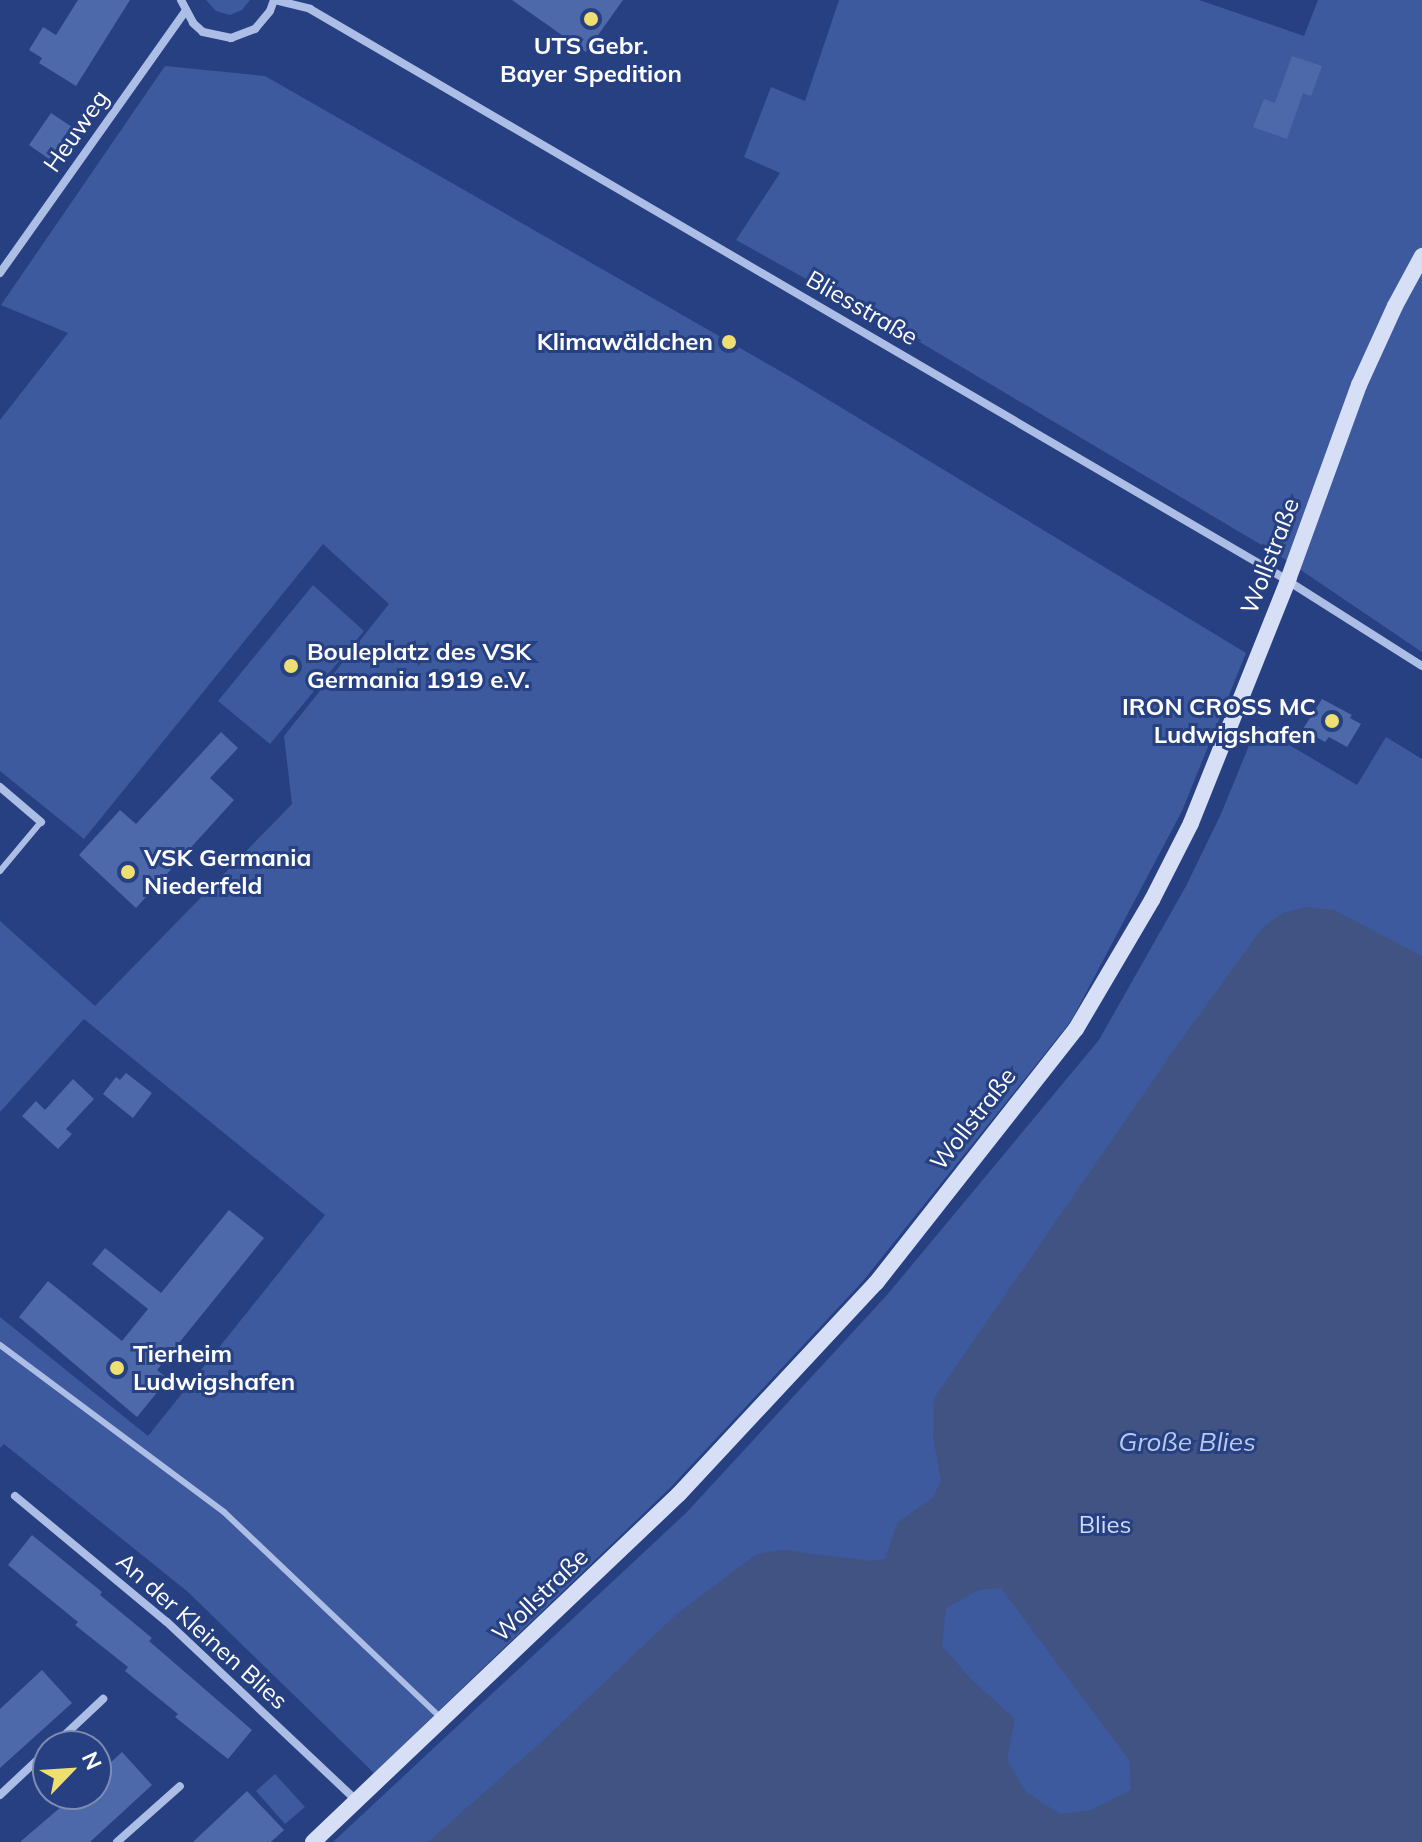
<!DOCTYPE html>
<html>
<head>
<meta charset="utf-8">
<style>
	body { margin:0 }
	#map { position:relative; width:1422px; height:1842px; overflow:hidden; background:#264081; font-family:Mulish,sans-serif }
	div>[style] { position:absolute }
	.green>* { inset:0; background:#3d5a9f }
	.water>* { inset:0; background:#405383 }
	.building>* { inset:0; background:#4e69a9 }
	.lane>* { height:6px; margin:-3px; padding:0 3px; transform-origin:3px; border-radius:3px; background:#adbee6 }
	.street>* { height:8px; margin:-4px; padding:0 4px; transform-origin:4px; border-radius:4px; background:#adbee6 }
	.secondary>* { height:16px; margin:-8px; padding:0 8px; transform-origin:8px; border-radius:8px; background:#d7dff6 }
	.dots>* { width:22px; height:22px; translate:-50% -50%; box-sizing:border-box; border:4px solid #264081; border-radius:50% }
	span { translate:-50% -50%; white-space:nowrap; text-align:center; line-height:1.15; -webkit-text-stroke:6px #264081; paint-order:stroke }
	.poi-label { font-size:24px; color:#fff; font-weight:700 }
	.right { translate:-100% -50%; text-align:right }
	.left { translate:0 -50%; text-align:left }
	.street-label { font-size:24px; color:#fff }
	.park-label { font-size:24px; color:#d0dbf5 }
	.water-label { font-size:26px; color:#b9c9ee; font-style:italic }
	.north { position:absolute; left:32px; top:1730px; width:80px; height:80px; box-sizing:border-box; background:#264081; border:2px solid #7d8cb3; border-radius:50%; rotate:65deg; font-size:22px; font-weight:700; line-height:32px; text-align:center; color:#fff }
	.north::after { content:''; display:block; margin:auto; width:28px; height:36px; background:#efde72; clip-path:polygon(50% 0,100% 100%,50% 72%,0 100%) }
</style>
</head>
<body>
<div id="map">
	<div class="green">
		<i style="clip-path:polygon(206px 0,250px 0,242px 10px,230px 15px,216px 11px)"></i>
		<i style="clip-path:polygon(839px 0,1199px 0,1304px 36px,1318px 0,1422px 0,1422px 652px,1280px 556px,918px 341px,736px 240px,780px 173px,744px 157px,771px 87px,805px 101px)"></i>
		<i style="clip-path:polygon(165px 66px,265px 76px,794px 379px,1246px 653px,1182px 811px,1071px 1021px,863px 1281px,671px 1487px,374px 1773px,188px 1592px,4px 1444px,0 1448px,0 1317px,148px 1436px,325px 1215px,84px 1019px,0 1112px,0 921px,95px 1006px,292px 804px,284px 736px,389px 604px,323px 544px,84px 839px,0 771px,0 420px,68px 333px,1px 305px)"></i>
		<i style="clip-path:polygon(313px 585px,364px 631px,270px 744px,218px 701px)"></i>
		<i style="clip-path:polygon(1257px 726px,1357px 785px,1386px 737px,1422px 759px,1422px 1842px,333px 1842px,686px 1513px,887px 1295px,1099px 1040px,1186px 886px,1221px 814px)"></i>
		<i style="clip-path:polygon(275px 1774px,305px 1807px,285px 1824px,256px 1791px)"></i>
	</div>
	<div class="water">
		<i style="clip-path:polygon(evenodd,1308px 907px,1334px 910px,1422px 956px,1422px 1842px,428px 1842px,540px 1743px,678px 1613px,757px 1554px,783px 1550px,871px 1561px,885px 1559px,897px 1523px,933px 1497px,941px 1481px,933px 1437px,934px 1398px,1178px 1044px,1263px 927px,1284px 912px,1308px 907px,1001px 1588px,1129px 1760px,1131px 1790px,1091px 1810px,1060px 1814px,1026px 1792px,1007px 1760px,1015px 1719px,971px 1679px,942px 1646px,946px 1608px,979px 1590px,1001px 1588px)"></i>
	</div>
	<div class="building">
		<i style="clip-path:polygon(78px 0,130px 0,76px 86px,39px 63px,42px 58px,29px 50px,43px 27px,56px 35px)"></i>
		<i style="clip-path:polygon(512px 0,623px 0,586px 52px)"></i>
		<i style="clip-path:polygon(1292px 56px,1322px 66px,1311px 96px,1303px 93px,1287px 139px,1253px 127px,1264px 99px,1275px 103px)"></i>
		<i style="clip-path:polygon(51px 113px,72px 127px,49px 159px,29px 145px)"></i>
		<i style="clip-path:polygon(1322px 699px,1352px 715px,1350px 718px,1361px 724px,1347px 747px,1329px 737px,1325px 742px,1303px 729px)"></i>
		<i style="clip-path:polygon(221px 732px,238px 748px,210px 778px,234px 800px,136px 908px,79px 855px,120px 810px,136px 824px)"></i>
		<i style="clip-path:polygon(126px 1073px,152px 1093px,133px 1118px,103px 1094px,116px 1077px,120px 1080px)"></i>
		<i style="clip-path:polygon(73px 1079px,94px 1099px,66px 1129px,72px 1134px,58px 1149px,22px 1116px,36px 1101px,45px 1110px)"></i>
		<i style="clip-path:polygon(229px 1210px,264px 1238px,157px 1370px,168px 1379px,137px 1417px,19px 1317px,48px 1281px,122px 1341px,148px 1309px,92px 1264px,105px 1248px,161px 1293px)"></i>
		<i style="clip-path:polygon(32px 1535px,102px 1592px,100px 1595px,152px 1638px,149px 1641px,252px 1730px,228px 1759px,175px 1717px,178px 1714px,125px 1671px,128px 1667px,75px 1625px,78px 1622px,8px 1565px)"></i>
		<i style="clip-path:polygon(42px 1670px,72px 1703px,0 1768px,0 1709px)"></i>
		<i style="clip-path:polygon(122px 1752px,152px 1785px,90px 1842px,20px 1842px,76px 1794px,96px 1794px,96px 1776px)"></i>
		<i style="clip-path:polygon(247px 1791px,284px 1830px,271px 1842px,193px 1842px)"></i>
	</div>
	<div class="lane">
		<i style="left:0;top:871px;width:64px;rotate:-50.1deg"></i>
		<i style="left:0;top:1345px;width:279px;rotate:36.7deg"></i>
		<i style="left:224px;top:1512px;width:299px;rotate:43.5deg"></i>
	</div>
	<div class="street">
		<i style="left:181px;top:0;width:26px;rotate:62deg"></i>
		<i style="left:193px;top:23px;width:13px;rotate:42deg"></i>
		<i style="left:203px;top:32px;width:29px;rotate:12deg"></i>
		<i style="left:231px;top:38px;width:26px;rotate:-21deg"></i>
		<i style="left:255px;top:29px;width:23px;rotate:-50deg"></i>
		<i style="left:270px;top:11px;width:12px;rotate:-70deg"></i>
		<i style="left:275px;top:0;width:36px;rotate:14deg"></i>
		<i style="left:310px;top:9px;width:1120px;rotate:30.3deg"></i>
		<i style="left:1277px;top:574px;width:172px;rotate:32.4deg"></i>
		<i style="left:0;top:273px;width:320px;rotate:-54.7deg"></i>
		<i style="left:0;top:787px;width:54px;rotate:40.5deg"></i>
		<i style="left:15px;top:1496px;width:197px;rotate:39.7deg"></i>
		<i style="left:167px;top:1622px;width:261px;rotate:43.3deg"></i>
		<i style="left:53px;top:1746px;width:69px;rotate:-43.2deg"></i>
		<i style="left:0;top:1795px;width:66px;rotate:-43.2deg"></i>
		<i style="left:117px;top:1842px;width:84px;rotate:-41.6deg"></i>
	</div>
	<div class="secondary">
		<i style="left:313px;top:1842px;width:505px;rotate:-43.56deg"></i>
		<i style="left:679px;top:1494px;width:289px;rotate:-47deg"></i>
		<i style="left:876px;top:1283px;width:323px;rotate:-51.8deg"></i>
		<i style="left:1076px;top:1029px;width:150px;rotate:-59.5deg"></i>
		<i style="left:1152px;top:900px;width:86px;rotate:-63.1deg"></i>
		<i style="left:1191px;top:823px;width:262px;rotate:-68.2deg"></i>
		<i style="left:1288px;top:580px;width:208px;rotate:-70deg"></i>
		<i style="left:1359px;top:385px;width:87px;rotate:-65.5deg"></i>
		<i style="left:1395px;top:306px;width:57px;rotate:-61.6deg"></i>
	</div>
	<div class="dots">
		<i style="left:591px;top:19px;background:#efde72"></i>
		<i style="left:729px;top:342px;background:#efde72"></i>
		<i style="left:291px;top:666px;background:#efde72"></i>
		<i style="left:1332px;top:721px;background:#efde72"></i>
		<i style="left:128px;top:872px;background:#efde72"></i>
		<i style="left:117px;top:1368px;background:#efde72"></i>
	</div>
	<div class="poi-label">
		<span style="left:591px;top:60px">UTS Gebr.<br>Bayer Spedition</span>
		<span class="right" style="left:713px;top:342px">Klimawäldchen</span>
		<span class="left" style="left:307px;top:666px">Bouleplatz des VSK<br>Germania 1919 e.V.</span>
		<span class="right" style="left:1316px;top:721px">IRON CROSS MC<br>Ludwigshafen</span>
		<span class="left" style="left:144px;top:872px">VSK Germania<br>Niederfeld</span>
		<span class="left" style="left:133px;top:1368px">Tierheim<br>Ludwigshafen</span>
	</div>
	<div class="street-label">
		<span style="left:76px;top:131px;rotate:-55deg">Heuweg</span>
		<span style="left:862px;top:308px;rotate:30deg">Bliesstraße</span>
		<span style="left:1270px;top:556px;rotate:-69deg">Wollstraße</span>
		<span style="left:973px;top:1119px;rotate:-52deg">Wollstraße</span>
		<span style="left:540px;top:1595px;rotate:-44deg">Wollstraße</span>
		<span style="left:202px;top:1631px;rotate:42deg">An der Kleinen Blies</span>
	</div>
	<div class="park-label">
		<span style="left:1105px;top:1525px">Blies</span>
	</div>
	<div class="water-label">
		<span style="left:1187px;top:1442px">Große Blies</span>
	</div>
	<div class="north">N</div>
</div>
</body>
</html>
